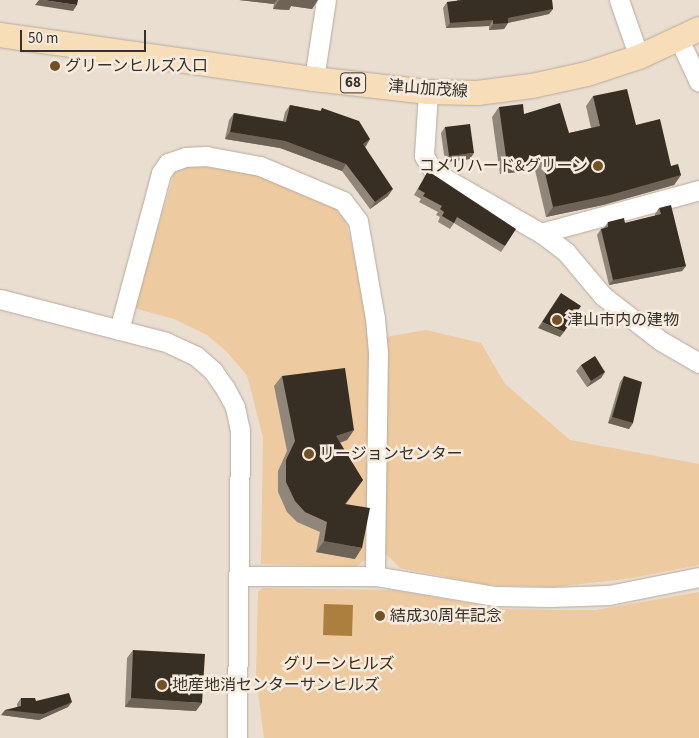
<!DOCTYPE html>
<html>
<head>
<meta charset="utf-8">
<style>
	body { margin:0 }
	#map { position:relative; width:699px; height:738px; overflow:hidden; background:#e9decf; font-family:"Source Sans 3","Noto Sans JP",sans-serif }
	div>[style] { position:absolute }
	.green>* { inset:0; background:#edca9f }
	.water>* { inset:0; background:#ad7f3f }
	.roads { filter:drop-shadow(0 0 1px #b7ab9e) drop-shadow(0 0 1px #b7ab9e) }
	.minor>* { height:19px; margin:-9.5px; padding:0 9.5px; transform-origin:9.5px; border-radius:9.5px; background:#fff }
	.major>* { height:24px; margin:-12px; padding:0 12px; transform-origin:12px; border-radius:12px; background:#f8ddb9 }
	.wall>* { inset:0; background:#90867a }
	.shaded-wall>* { inset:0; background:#6d6457 }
	.building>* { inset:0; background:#382f24 }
	.dots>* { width:14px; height:14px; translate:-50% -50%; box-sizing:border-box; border:2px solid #f6ebdc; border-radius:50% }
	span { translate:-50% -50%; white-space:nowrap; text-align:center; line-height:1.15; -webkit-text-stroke:5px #f6ebdc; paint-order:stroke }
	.shield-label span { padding:1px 4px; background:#f6ebdc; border:1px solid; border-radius:4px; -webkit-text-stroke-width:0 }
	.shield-label { font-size:15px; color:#36312c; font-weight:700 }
	.poi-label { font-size:16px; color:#36312c }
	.left { translate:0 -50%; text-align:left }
	.right { translate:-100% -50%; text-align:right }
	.street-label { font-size:16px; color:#36312c }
	.park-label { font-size:16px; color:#3c280b }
	.scale { position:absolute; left:20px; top:30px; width:126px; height:22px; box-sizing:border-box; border:2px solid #36312c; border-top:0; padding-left:6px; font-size:15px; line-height:18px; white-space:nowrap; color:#36312c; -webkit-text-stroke:4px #f6ebdc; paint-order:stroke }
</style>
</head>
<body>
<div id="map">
	<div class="green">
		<i style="clip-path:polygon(176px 167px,205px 167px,254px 174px,335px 208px,346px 222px,371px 322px,370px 556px,356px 567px,261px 564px,263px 437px,247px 375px,225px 350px,207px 335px,174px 319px,134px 308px)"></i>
		<i style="clip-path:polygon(426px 330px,481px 343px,505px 384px,570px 440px,699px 464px,699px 565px,626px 579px,553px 587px,487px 585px,400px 568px,385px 553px,386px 337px)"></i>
		<i style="clip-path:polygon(263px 588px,393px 590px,504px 609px,554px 610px,596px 610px,699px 592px,699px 738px,264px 738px,256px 676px,258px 592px)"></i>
	</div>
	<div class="water">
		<i style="clip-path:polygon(324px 604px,353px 605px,352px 636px,323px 635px)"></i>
	</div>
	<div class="roads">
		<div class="minor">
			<i style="left:619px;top:0;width:60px;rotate:70.7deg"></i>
			<i style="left:679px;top:39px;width:47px;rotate:65.1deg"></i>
			<i style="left:314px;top:79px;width:80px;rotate:-81.4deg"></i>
			<i style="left:428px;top:92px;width:64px;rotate:93.6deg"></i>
			<i style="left:424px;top:156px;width:19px;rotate:58deg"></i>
			<i style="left:434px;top:172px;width:123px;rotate:29.7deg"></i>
			<i style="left:541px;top:233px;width:31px;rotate:37deg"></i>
			<i style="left:566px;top:252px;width:57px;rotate:49.9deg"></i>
			<i style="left:603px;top:296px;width:73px;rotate:37.8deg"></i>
			<i style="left:661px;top:341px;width:44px;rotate:30.1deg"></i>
			<i style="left:541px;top:233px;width:164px;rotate:-15.2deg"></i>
			<i style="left:0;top:299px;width:171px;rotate:14.5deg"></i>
			<i style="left:166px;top:342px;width:33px;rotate:25deg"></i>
			<i style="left:196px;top:356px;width:23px;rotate:41deg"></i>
			<i style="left:213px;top:371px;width:21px;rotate:55deg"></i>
			<i style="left:225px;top:388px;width:21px;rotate:62deg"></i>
			<i style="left:235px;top:407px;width:24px;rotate:78deg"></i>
			<i style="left:240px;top:430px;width:308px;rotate:90.6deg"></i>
			<i style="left:119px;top:330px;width:163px;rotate:-75deg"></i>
			<i style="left:161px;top:173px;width:12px;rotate:-55deg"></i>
			<i style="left:168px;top:163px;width:18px;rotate:-19deg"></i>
			<i style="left:185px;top:157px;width:21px;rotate:-3deg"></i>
			<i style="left:206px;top:156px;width:55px;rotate:10.5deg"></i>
			<i style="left:260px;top:166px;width:90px;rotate:22.9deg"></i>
			<i style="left:343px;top:201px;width:25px;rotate:53deg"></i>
			<i style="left:358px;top:221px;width:98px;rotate:80.1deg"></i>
			<i style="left:375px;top:318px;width:34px;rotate:85deg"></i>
			<i style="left:378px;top:352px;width:224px;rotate:90.8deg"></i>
			<i style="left:239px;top:576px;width:136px"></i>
			<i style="left:375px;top:576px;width:122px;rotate:9.5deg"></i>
			<i style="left:495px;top:596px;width:56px;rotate:1deg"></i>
			<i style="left:551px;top:597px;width:58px;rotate:-2deg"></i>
			<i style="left:609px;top:595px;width:92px;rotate:-11.3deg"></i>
		</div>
		<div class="major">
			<i style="left:0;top:35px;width:317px;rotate:8deg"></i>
			<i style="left:314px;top:79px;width:115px;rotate:6.5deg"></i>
			<i style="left:428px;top:92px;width:49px;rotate:1.2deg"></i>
			<i style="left:477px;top:93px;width:55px;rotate:-7.3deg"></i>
			<i style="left:532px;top:86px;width:56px;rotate:-12.3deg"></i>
			<i style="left:587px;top:74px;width:55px;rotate:-18.1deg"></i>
			<i style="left:639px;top:57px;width:66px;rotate:-25deg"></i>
		</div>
	</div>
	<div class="wall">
		<i style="clip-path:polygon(239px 0,318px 0,312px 9px,291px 6px,289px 10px,273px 9px,274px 4px)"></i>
		<i style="clip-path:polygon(457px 0,552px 0,553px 9px,549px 14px,508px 23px,504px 29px,489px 30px,489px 26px,446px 28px,443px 8px,447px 2px,457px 1px)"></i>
		<i style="clip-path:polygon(593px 96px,636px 125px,671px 166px,681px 175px,674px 185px,603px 205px,546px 217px,535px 170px,500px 174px,492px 117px,499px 107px,524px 114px,569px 133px,591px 128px,586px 106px)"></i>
		<i style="clip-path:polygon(290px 105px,320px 111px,322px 108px,370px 139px,365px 146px,388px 196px,370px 209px,342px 171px,280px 148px,225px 139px,229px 120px,234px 113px,283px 121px,285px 112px)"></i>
		<i style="clip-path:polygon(445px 127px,470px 159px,445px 162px,441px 133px)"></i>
		<i style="clip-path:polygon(428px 171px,505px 246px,501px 252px,454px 223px,450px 229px,438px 222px,440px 217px,436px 215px,438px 212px,419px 202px,421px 199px,414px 195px)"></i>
		<i style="clip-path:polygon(659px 208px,686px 266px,682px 271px,609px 285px,597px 235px,601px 229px,604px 228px,608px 222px,625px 223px,655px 216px,655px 214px)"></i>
		<i style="clip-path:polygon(581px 365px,605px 372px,601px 378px,587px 387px,576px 371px)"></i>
		<i style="clip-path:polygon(282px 376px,354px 430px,347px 440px,340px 443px,363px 480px,346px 504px,355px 559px,316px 552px,320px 532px,297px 522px,287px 512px,278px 492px,278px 471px,287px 451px,274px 386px)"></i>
		<i style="clip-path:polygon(624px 376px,633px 423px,629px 429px,608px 423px,620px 382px)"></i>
		<i style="clip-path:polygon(133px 650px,196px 711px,125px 707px,127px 658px)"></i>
		<i style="clip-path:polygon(21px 698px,36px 701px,68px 707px,39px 720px,1px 715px,17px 707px,17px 704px)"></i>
	</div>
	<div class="shaded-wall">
		<i style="clip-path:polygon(39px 0,43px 0,77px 5px,73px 11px,35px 5px)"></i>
		<i style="clip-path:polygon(239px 0,277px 0,274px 4px)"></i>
		<i style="clip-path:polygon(279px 0,318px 0,312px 9px,291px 6px,289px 10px,273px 9px)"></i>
		<i style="clip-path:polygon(553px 9px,549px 14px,507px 23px,508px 23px,504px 29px,489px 30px,493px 24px,508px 18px)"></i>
		<i style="clip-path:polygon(493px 20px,489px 26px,446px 28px,450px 23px)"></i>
		<i style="clip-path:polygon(230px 132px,285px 141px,346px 164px,342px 171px,280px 148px,225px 139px)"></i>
		<i style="clip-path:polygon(370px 139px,366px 146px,358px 151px,363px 144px)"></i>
		<i style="clip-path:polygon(474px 153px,470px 159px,445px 162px,449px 156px)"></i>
		<i style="clip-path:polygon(542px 160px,535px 170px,500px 174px,507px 164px)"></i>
		<i style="clip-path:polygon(681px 175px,674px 185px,603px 205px,546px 217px,553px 207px)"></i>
		<i style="clip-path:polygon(393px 189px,388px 196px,370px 209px,375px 202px)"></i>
		<i style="clip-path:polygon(686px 266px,682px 271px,609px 285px,613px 280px)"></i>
		<i style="clip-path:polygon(542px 322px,564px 332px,560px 337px,538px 328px)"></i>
		<i style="clip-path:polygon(605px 372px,601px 378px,587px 387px,591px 381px)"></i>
		<i style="clip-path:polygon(612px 417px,633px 423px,629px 429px,608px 423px)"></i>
		<i style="clip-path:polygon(354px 430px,347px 440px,328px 446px,336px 436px)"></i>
		<i style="clip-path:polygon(324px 541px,362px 548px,355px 559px,316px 552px)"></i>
		<i style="clip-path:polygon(131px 698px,202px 703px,196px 711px,125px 707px)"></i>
		<i style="clip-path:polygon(72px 702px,68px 707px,39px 720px,1px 715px,5px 710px)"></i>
	</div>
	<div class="building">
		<i style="clip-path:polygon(43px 0,78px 0,77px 5px)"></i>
		<i style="clip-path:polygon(462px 0,552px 0,553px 9px,508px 18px,508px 23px,493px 24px,493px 20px,450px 23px,447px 2px)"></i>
		<i style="clip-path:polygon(627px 89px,636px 125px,660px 119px,671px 166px,678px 164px,681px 175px,610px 195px,553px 207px,542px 160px,507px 164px,499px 107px,523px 104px,524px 114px,560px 103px,569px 133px,600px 126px,593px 96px)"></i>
		<i style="clip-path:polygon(290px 105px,321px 111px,322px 108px,359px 121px,370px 139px,363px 144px,393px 189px,375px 202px,346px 164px,285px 141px,230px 132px,234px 113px,286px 122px)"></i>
		<i style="clip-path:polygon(470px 124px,474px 153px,449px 156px,445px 127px)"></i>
		<i style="clip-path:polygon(428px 171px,516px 229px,505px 246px,457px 217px,454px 223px,442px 216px,444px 212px,440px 209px,442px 206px,423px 196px,425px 193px,418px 189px)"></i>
		<i style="clip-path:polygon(671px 205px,686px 266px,613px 280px,601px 229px,608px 227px,608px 222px,624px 218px,625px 223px,661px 214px,659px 208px)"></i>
		<i style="clip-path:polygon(561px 293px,581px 306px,564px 332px,542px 322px)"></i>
		<i style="clip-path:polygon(595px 356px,605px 372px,591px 381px,581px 365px)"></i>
		<i style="clip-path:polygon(345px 368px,354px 430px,336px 436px,363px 480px,345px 504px,370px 508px,362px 548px,324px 541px,327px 522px,305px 512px,295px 501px,286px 482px,286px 460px,295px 441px,282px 376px)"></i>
		<i style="clip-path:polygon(624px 376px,642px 382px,633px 423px,612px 417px)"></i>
		<i style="clip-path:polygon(133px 650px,205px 654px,202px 703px,131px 698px)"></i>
		<i style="clip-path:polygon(69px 693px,72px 702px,43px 714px,5px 710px,21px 706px,21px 698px,35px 698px,36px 701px)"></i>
	</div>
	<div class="dots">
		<i style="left:55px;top:66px;background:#715227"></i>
		<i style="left:598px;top:166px;background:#715227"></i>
		<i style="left:557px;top:320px;background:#715227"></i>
		<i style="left:309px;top:454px;background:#715227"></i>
		<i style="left:380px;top:616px;background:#715227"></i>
		<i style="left:162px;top:685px;background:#715227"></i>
	</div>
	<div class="shield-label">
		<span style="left:353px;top:83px">68</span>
	</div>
	<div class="poi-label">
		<span class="left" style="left:65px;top:66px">グリーンヒルズ入口</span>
		<span class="right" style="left:588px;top:166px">コメリハード&amp;グリーン</span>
		<span class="left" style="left:567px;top:320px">津山市内の建物</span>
		<span class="left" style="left:319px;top:454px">リージョンセンター</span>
		<span class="left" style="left:390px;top:616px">結成30周年記念</span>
		<span class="left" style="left:172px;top:685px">地産地消センターサンヒルズ</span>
	</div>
	<div class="street-label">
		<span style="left:428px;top:89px;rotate:4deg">津山加茂線</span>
	</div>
	<div class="park-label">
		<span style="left:339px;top:664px">グリーンヒルズ</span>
	</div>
	<div class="scale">50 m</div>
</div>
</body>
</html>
